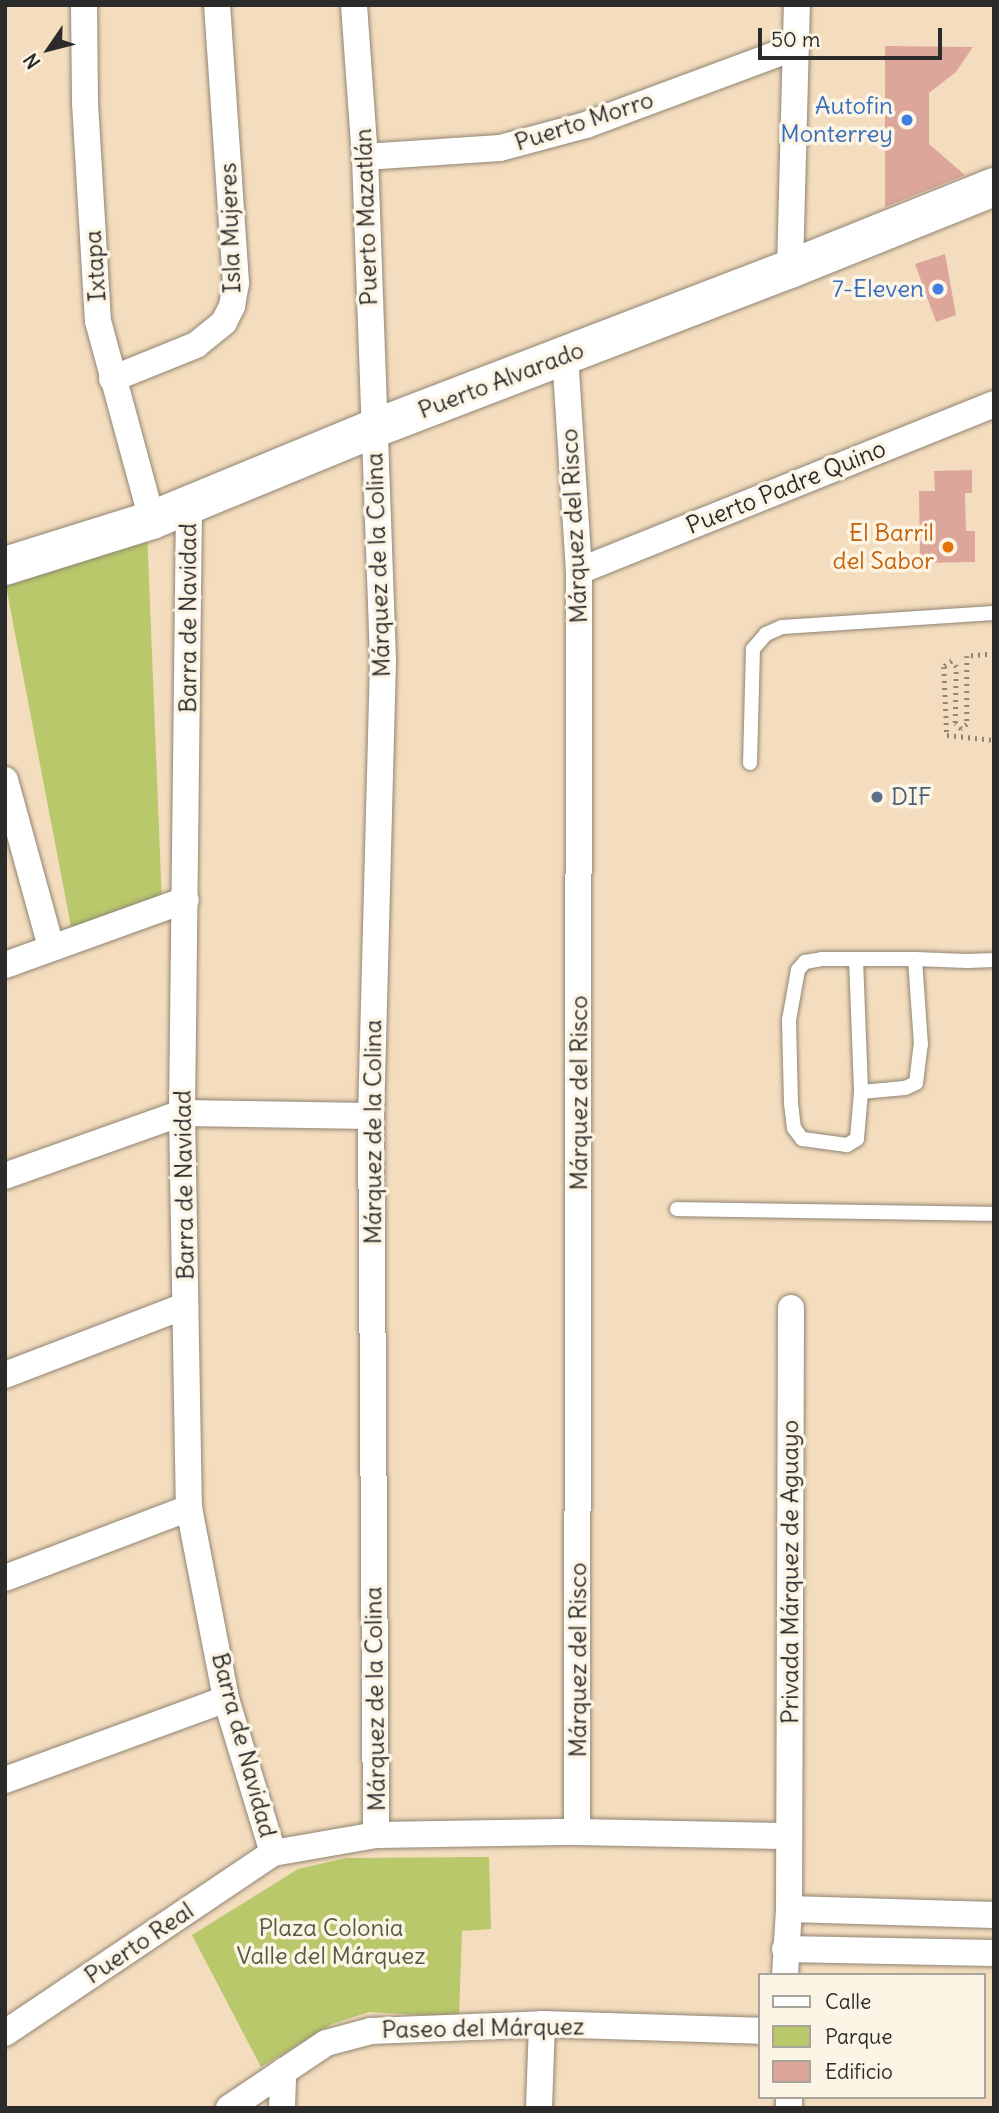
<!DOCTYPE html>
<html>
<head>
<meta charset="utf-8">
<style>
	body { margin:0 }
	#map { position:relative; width:999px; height:2113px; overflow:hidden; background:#f4ddbe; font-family:Delius,sans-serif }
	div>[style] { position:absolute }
	.green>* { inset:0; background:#b8c86a }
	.building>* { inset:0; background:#dca69b }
	.path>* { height:4.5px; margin-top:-2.25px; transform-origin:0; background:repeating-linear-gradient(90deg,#908474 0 2px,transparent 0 7px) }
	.roads { filter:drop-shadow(0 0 2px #908474) drop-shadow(0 0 2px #908474) }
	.lane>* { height:14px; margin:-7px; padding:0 7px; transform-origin:7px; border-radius:7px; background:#fff }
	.street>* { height:26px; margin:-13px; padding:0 13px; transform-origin:13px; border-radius:13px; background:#fff }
	.secondary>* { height:38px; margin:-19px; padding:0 19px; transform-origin:19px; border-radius:19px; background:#fff }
	.dots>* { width:19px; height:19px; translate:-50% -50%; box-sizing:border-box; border:4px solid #fcf5e5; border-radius:50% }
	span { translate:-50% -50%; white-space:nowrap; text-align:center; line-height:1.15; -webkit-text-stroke:7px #fcf5e5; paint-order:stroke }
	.shop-label { font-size:24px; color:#366cbe }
	.right { translate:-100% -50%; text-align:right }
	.street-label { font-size:24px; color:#2b2b2b }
	.food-label { font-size:24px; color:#c56008 }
	.service-label { font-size:24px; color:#4e5e75 }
	.left { translate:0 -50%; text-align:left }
	.park-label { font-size:24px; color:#555a3e }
	.frame { position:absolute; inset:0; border:7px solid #2b2b2b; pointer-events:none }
	.legend { position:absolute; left:758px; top:1973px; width:228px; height:126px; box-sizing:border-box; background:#fcf5e5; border:2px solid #a8a49b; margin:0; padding:9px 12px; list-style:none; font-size:21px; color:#2b2b2b }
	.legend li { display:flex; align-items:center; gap:14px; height:35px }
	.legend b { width:35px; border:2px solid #a8a49b }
	.north { position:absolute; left:14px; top:14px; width:70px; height:70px; -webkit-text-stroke:5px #fcf5e5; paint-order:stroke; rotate:235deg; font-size:19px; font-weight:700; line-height:28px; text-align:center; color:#2b2b2b }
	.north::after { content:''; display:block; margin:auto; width:24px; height:32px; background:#2b2b2b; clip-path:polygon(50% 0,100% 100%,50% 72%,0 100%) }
	.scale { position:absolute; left:758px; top:28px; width:184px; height:32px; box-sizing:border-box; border:4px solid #2b2b2b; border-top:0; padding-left:9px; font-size:21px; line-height:24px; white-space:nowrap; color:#2b2b2b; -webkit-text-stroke:5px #fcf5e5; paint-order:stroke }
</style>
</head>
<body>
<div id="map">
	<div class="green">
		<i style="clip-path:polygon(147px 530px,162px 904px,72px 932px,6px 586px)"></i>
		<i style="clip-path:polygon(489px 1857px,491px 1929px,462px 1931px,459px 2017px,369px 2012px,332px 2024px,261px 2067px,192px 1935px,298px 1869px,346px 1858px)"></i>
	</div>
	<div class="building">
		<i style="clip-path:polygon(885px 46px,973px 47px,956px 72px,929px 93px,929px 144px,965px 175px,885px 207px)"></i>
		<i style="clip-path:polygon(945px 254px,956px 315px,936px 322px,915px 264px)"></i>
		<i style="clip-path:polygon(972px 470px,972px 493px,965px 493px,966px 531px,975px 531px,975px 562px,920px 563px,919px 491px,935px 491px,934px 471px)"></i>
	</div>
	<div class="path">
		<i style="left:994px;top:654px;width:27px;rotate:176deg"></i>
		<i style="left:967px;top:656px;width:68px;rotate:90deg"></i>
		<i style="left:967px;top:724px;width:8px;rotate:140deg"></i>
		<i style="left:961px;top:729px;width:8px;rotate:-135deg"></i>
		<i style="left:955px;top:723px;width:56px;rotate:-89deg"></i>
		<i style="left:956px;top:667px;width:7px;rotate:-124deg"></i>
		<i style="left:952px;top:661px;width:10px;rotate:143deg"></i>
		<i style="left:944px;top:667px;width:68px;rotate:87.5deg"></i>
		<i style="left:947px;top:735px;width:47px;rotate:6.1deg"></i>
	</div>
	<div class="roads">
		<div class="lane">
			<i style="left:750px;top:763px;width:114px;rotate:-88.5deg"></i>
			<i style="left:753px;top:649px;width:20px;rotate:-49deg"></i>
			<i style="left:766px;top:634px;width:17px;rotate:-24deg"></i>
			<i style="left:782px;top:627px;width:212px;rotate:-3.8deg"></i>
			<i style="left:856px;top:959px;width:133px;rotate:87.8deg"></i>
			<i style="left:861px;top:1092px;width:47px;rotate:94.9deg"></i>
			<i style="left:857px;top:1139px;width:12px;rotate:149deg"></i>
			<i style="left:847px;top:1145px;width:45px;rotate:-172.4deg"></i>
			<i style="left:802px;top:1139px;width:14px;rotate:-126deg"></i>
			<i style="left:794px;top:1128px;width:25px;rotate:-97deg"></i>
			<i style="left:791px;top:1103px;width:83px;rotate:-91.4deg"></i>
			<i style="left:789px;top:1020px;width:51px;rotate:-79.8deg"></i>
			<i style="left:798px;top:970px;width:11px;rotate:-49deg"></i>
			<i style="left:805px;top:962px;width:17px;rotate:-10deg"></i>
			<i style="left:822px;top:959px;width:93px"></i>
			<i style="left:915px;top:959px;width:52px;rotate:2.2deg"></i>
			<i style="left:967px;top:961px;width:27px;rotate:-2deg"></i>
			<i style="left:861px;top:1092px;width:44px;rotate:-5.2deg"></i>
			<i style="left:905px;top:1088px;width:12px;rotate:-24deg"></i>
			<i style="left:916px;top:1083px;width:38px;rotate:-83deg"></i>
			<i style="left:921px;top:1045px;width:86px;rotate:-94deg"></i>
			<i style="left:677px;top:1209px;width:317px;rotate:0.9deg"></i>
		</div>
		<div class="street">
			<i style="left:84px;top:5px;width:98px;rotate:89.4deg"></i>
			<i style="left:85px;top:103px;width:218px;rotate:86.6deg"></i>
			<i style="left:98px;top:321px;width:206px;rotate:74.8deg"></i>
			<i style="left:354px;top:5px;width:152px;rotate:85.9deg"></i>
			<i style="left:365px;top:157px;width:503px;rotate:87.95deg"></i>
			<i style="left:383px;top:660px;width:456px;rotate:91.5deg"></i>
			<i style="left:371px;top:1116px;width:719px;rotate:89.6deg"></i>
			<i style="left:365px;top:157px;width:135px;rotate:-3.8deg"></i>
			<i style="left:500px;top:148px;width:89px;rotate:-15deg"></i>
			<i style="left:586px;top:125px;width:224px;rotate:-20.4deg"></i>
			<i style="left:790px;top:269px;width:264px;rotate:-88.5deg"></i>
			<i style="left:565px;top:355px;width:216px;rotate:86.3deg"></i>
			<i style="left:579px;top:571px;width:1261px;rotate:90.09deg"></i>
			<i style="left:112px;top:379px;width:91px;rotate:-22deg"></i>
			<i style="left:196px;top:345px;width:36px;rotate:-39deg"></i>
			<i style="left:224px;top:322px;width:18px;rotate:-63deg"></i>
			<i style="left:232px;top:306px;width:23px;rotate:-80deg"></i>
			<i style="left:236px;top:283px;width:279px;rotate:-93.9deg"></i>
			<i style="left:189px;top:506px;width:607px;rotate:90.66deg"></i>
			<i style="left:182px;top:1113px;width:395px;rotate:89deg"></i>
			<i style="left:189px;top:1508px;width:195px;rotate:79deg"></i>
			<i style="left:226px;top:1699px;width:161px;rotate:73deg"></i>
			<i style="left:579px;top:571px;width:447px;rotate:-21.9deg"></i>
			<i style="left:5px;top:780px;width:173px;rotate:74.6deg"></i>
			<i style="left:5px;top:965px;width:192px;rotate:-19.8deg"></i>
			<i style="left:5px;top:1176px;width:188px;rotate:-19.6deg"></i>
			<i style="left:182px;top:1113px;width:189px;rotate:0.9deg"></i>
			<i style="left:5px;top:1375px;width:193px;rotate:-21deg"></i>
			<i style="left:5px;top:1578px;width:197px;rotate:-20.8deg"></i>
			<i style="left:5px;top:1780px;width:235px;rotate:-20.1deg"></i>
			<i style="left:789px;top:1909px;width:205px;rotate:1.7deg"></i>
			<i style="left:785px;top:1949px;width:209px;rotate:1.1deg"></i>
			<i style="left:785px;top:1975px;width:66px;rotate:-86.5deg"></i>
			<i style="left:789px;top:1909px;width:601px;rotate:-89.81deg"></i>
			<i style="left:5px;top:2033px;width:323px;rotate:-33.9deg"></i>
			<i style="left:273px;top:1853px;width:105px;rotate:-9.9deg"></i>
			<i style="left:376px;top:1835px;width:201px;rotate:-0.9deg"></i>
			<i style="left:577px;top:1832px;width:212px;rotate:1.1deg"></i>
			<i style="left:789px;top:2097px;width:11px;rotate:90deg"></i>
			<i style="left:229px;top:2108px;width:117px;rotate:-33.8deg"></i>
			<i style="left:326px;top:2043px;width:47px;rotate:-14.9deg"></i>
			<i style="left:371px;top:2031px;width:171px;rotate:-2.3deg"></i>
			<i style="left:542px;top:2024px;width:217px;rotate:1.8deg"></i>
			<i style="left:282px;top:2108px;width:37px;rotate:-88deg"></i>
			<i style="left:539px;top:2108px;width:84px;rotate:-88deg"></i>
		</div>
		<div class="secondary">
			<i style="left:5px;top:566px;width:154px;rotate:-17.4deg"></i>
			<i style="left:152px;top:520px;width:239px;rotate:-22.4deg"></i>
			<i style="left:373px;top:429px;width:447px;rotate:-21deg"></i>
			<i style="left:790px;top:269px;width:220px;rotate:-21.9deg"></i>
		</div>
	</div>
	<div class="dots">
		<i style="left:907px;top:120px;background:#3f7fe0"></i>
		<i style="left:938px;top:289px;background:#3f7fe0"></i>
		<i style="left:948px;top:547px;background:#e8710a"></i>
		<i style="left:877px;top:797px;background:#5c6f8a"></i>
	</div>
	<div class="shop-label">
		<span class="right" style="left:893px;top:120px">Autofin<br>Monterrey</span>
		<span class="right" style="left:924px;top:289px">7-Eleven</span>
	</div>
	<div class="street-label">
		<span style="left:584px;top:121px;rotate:-18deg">Puerto Morro</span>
		<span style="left:366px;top:217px;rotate:-92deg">Puerto Mazatlán</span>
		<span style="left:230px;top:228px;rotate:-92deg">Isla Mujeres</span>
		<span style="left:95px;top:266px;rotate:-94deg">Ixtapa</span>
		<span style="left:501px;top:380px;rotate:-21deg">Puerto Alvarado</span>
		<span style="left:786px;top:487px;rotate:-22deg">Puerto Padre Quino</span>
		<span style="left:574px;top:526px;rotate:-93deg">Márquez del Risco</span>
		<span style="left:378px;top:565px;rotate:-92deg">Márquez de la Colina</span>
		<span style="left:188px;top:618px;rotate:-90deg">Barra de Navidad</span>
		<span style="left:579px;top:1093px;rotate:-90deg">Márquez del Risco</span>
		<span style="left:373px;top:1132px;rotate:-90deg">Márquez de la Colina</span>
		<span style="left:184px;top:1185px;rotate:-91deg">Barra de Navidad</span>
		<span style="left:790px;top:1572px;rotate:-90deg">Privada Márquez de Aguayo</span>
		<span style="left:578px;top:1660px;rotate:-90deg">Márquez del Risco</span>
		<span style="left:375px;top:1699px;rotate:-91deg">Márquez de la Colina</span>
		<span style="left:244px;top:1745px;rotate:75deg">Barra de Navidad</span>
		<span style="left:139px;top:1943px;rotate:-34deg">Puerto Real</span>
		<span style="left:483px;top:2028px;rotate:-1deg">Paseo del Márquez</span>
	</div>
	<div class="food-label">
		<span class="right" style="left:934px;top:547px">El Barril<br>del Sabor</span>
	</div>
	<div class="service-label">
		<span class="left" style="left:891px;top:797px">DIF</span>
	</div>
	<div class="park-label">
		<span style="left:331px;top:1942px">Plaza Colonia<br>Valle del Márquez</span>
	</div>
	<div class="frame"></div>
	<ul class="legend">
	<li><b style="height:9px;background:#fff"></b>Calle</li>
	<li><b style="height:19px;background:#b8c86a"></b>Parque</li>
	<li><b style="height:19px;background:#dca69b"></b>Edificio</li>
	</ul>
	<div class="north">N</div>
	<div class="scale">50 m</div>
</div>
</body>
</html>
